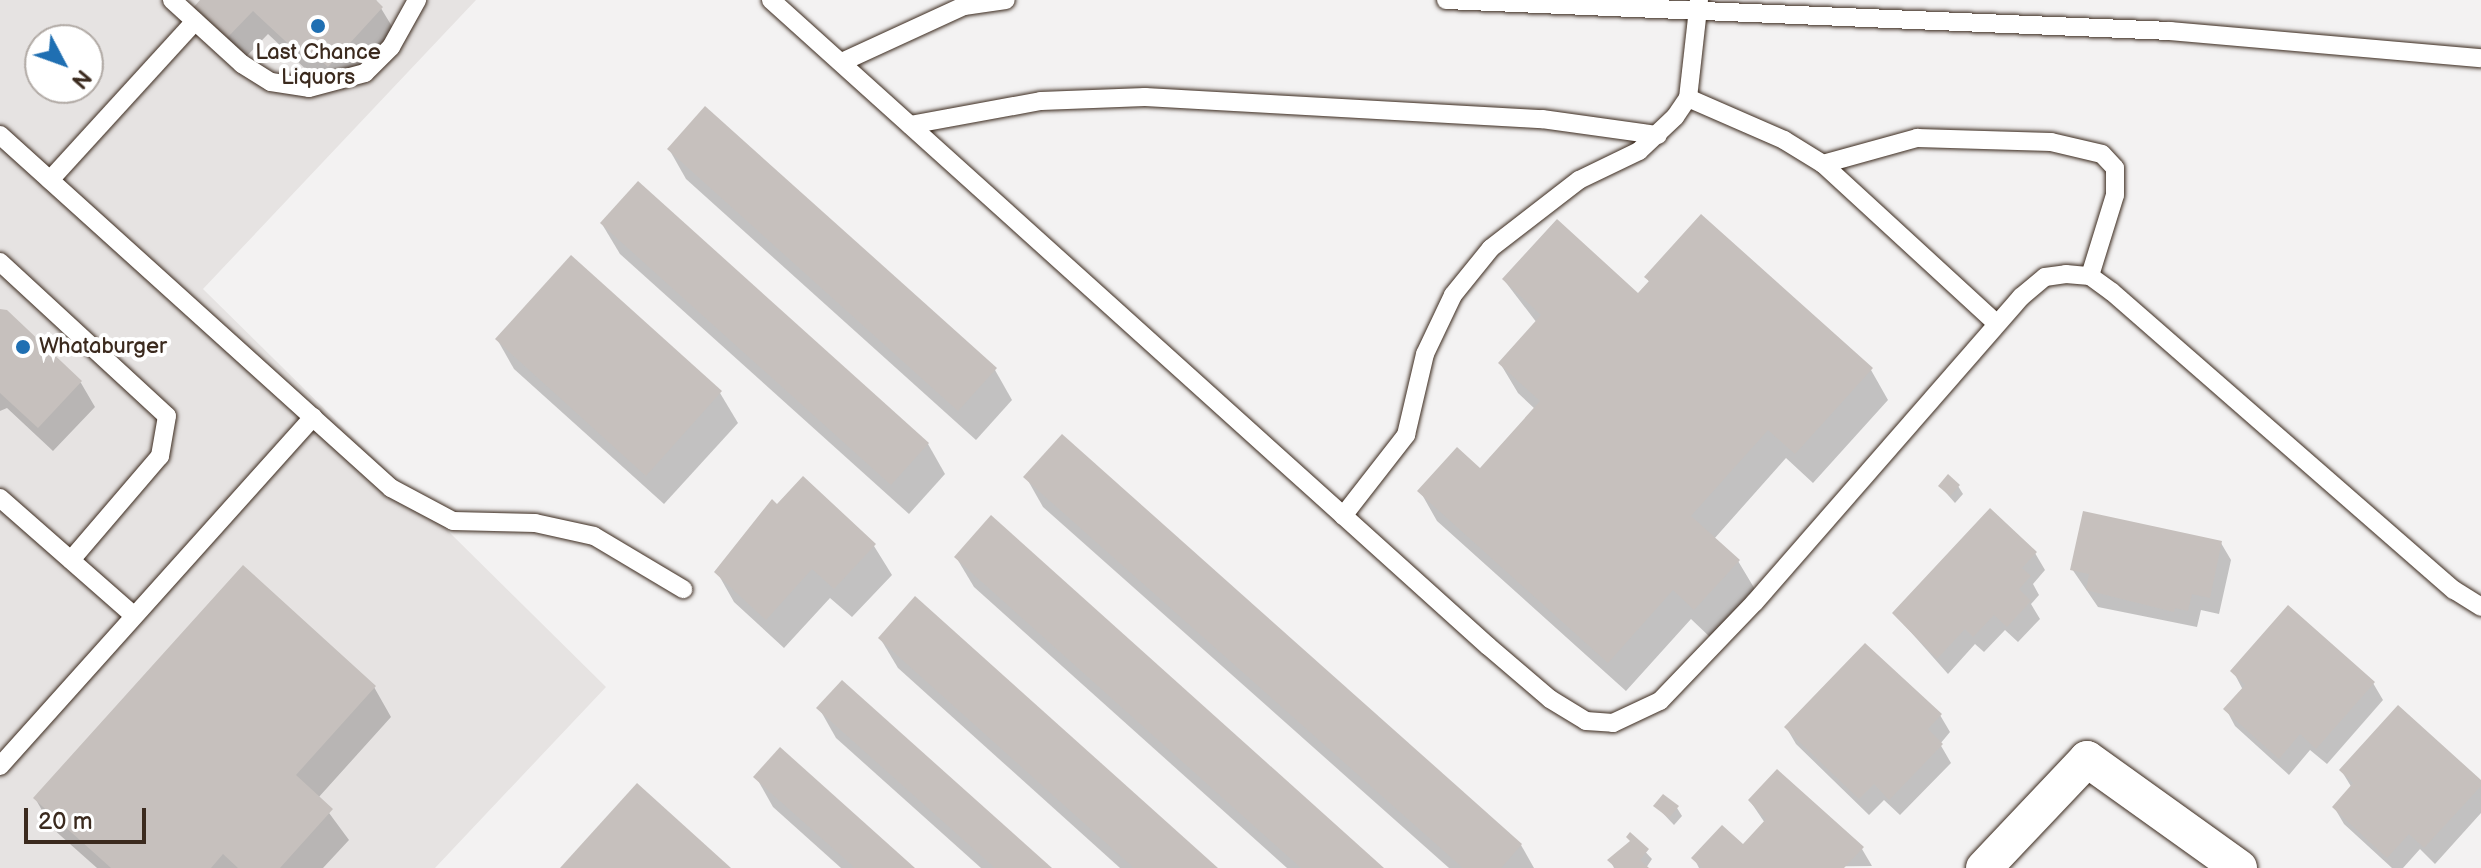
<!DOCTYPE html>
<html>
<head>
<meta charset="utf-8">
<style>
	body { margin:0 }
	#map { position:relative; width:2481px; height:868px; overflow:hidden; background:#f3f2f2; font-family:"Balsamiq Sans",sans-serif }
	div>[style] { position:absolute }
	.built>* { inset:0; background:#e6e3e2 }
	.shadow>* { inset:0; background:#0003 }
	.building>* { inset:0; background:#c6c0bd }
	.roads { filter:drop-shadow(0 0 2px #3b2a1e) drop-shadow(0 0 2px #3b2a1e) }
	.lane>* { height:18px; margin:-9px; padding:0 9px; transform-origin:9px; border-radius:9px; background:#fff }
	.street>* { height:36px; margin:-18px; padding:0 18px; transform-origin:18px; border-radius:18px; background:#fff }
	.dots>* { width:22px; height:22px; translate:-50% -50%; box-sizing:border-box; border:4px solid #fff; border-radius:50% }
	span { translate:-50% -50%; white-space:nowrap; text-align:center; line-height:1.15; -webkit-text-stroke:8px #fff; paint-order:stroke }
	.poi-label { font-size:22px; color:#3b2a1e }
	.left { translate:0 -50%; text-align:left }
	.north { position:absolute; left:24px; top:24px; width:80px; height:80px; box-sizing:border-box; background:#fff; border:2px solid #b1aaa5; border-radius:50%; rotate:131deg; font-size:22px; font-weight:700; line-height:32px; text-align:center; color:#3b2a1e }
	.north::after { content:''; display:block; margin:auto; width:28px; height:36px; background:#1f6fb2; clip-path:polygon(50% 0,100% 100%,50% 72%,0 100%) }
	.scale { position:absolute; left:24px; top:808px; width:122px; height:36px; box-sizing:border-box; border:4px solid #3b2a1e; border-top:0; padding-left:10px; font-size:24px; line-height:28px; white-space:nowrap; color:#3b2a1e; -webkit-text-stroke:6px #fff; paint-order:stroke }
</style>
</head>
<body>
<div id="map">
	<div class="built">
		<i style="clip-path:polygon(evenodd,0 0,476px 0,203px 289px,606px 687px,435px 868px,0 868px,0 0,40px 40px,88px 40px,88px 88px,40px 88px,40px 40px)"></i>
	</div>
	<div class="shadow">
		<i style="clip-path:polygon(202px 0,376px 0,396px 33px,343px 90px,319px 68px,312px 75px,268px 34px,240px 63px)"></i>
		<i style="clip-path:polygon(669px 149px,995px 370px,1012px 400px,976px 440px,686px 179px)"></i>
		<i style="clip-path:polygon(602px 224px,928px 444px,945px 474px,909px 514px,620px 254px)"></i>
		<i style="clip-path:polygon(1646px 277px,1871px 370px,1888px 400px,1813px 483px,1786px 458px,1714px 539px,1738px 561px,1756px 591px,1712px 639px,1691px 619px,1626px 691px,1437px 521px,1420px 491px,1480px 471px,1535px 409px,1518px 393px,1500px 363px,1537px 323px,1504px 280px,1639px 296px,1650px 283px)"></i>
		<i style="clip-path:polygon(0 310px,81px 383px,95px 407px,53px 451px,7px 408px,0 411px)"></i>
		<i style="clip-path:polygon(497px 339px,720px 393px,738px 423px,664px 504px,514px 369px)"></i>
		<i style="clip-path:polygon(1026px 477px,1521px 845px,1534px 868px,1449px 868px,1043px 507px)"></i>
		<i style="clip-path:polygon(1940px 486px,1958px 486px,1963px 494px,1955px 503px)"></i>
		<i style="clip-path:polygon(777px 507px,874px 546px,892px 575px,852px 617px,830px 598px,784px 648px,734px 602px,717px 572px)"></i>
		<i style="clip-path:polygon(2221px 543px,2231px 560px,2219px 614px,2201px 610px,2197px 627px,2098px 607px,2072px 569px)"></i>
		<i style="clip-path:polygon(2035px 553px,2045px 570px,2033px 584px,2039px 595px,2031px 604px,2040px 619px,2018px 642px,2005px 630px,1984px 652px,1975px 644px,1948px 674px,1894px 613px)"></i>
		<i style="clip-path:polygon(956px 557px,1381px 868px,1287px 868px,974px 587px)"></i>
		<i style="clip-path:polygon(880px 638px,1215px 868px,1120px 868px,898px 668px)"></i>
		<i style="clip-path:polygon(2233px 671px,2373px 683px,2383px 700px,2327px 764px,2310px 750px,2289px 775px,2235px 726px,2226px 709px,2243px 690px)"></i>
		<i style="clip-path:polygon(374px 687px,391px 717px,318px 798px,349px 840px,323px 868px,97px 868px,52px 828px,35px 798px)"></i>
		<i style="clip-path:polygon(819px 708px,1049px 868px,981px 868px,836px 738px)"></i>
		<i style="clip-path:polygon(1940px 715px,1950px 732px,1940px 744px,1951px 763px,1900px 815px,1884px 800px,1869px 815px,1796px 744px,1786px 727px)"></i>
		<i style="clip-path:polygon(2341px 770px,2481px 783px,2481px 813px,2435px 864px,2420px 849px,2403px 868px,2392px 868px,2344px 824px,2334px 807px,2352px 788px)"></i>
		<i style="clip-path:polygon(756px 777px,912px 868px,841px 868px,773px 807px)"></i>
		<i style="clip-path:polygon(1750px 801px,1862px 849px,1872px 866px,1699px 868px,1694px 858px,1743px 847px,1765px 823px)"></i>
		<i style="clip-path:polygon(1656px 806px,1677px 808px,1682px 816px,1674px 825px)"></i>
		<i style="clip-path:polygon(1630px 835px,1652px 859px,1646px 868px,1614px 868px,1610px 860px,1631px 843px)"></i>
	</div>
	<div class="building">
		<i style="clip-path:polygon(200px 0,376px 0,383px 7px,328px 67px,304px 45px,297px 52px,253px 11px,225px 40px,192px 9px)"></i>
		<i style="clip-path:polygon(705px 106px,997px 368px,958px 411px,667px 149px)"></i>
		<i style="clip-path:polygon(638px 181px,929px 443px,891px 485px,600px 223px)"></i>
		<i style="clip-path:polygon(1701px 214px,1873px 368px,1795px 454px,1768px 430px,1691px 516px,1740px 560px,1694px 610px,1673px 590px,1608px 663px,1417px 491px,1457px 447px,1480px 468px,1540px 401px,1498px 363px,1541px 315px,1502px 279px,1557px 219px,1638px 293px,1649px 281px,1644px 277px)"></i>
		<i style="clip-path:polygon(571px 255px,722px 391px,646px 476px,495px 339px)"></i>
		<i style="clip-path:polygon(0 309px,7px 310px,82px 381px,38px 428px,0 393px)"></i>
		<i style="clip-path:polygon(1062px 434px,1522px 844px,1501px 868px,1463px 868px,1023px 477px)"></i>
		<i style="clip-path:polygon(1948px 474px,1960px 485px,1950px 496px,1938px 486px)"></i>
		<i style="clip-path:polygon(803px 476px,876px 544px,834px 589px,812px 569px,766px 620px,714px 572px,772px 499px,777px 504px)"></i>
		<i style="clip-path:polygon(1990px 508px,2037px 552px,2022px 568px,2031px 576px,2019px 589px,2031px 601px,2007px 627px,1994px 615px,1973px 637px,1965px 629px,1937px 659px,1892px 613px)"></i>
		<i style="clip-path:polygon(2083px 511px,2222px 541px,2210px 598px,2192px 594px,2188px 611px,2175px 608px,2174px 612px,2086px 590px,2089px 574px,2070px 570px)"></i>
		<i style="clip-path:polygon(991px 515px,1384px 868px,1301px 868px,954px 557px)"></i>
		<i style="clip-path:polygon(243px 565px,376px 686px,296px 775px,333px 809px,280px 868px,238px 868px,223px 854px,211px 868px,111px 868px,33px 798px)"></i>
		<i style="clip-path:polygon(915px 596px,1218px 868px,1134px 868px,878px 638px)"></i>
		<i style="clip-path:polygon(2288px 605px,2375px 682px,2316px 749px,2300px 734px,2279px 759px,2223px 709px,2245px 685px,2230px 671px)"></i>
		<i style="clip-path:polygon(1865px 643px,1942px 714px,1928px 729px,1943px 744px,1889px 800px,1874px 784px,1859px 799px,1784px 727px)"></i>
		<i style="clip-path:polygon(842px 680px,1052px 868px,995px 868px,816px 708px)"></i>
		<i style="clip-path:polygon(2398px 705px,2481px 780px,2481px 786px,2424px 848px,2409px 834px,2387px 858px,2332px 807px,2353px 783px,2339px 770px)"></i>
		<i style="clip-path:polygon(780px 747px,915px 868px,855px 868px,753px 777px)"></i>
		<i style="clip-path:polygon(1777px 769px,1864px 847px,1844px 868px,1702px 868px,1691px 858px,1722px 825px,1743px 844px,1766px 819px,1748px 800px)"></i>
		<i style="clip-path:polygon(637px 783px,731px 868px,560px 868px)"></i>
		<i style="clip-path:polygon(1663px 794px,1679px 806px,1669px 818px,1653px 806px)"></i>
		<i style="clip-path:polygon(1630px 832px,1649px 849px,1640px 860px,1649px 868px,1616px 868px,1607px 860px,1630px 841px,1626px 837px)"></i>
	</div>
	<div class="roads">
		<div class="lane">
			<i style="left:172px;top:0;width:95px;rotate:42.4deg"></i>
			<i style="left:242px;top:64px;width:34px;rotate:32deg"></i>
			<i style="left:271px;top:82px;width:38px;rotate:9deg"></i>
			<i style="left:309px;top:88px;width:58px;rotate:-15deg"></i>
			<i style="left:365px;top:73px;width:37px;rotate:-45deg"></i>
			<i style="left:391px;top:47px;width:54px;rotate:-61deg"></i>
			<i style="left:771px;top:0;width:965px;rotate:42.02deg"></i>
			<i style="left:1488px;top:646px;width:82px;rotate:40.5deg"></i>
			<i style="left:1550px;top:699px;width:42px;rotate:31.4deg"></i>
			<i style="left:1586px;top:721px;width:27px;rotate:4deg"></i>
			<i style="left:1613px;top:723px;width:52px;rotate:-25.1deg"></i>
			<i style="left:1660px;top:701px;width:137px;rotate:-46.2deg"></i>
			<i style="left:1755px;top:602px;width:405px;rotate:-48.9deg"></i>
			<i style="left:2021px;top:297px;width:31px;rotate:-40deg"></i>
			<i style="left:2045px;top:277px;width:21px;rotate:-8deg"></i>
			<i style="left:2066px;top:274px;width:24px;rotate:5deg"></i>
			<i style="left:2090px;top:276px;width:27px;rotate:36deg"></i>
			<i style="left:2112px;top:292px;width:454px;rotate:41.1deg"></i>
			<i style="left:2454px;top:590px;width:32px;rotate:32deg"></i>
			<i style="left:1446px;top:0;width:725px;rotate:2.45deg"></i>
			<i style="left:2170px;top:31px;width:312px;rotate:5deg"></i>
			<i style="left:842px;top:62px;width:134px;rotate:-24.7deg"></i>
			<i style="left:964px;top:6px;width:42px;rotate:-8.1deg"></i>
			<i style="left:1688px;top:98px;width:105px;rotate:23.6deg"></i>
			<i style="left:1784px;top:140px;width:46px;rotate:31.6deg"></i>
			<i style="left:1823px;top:164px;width:236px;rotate:42.6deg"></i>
			<i style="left:910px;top:125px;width:133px;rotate:-10.4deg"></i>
			<i style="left:1041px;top:101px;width:104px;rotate:-2.2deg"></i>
			<i style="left:1145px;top:97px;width:398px;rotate:3.2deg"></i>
			<i style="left:1542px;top:119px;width:117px;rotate:7.9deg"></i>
			<i style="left:0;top:135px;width:527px;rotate:42.08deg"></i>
			<i style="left:391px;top:488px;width:70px;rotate:28deg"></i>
			<i style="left:453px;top:521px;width:82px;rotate:1.4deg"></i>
			<i style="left:535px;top:523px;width:60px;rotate:12.4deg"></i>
			<i style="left:594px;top:536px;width:104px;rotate:30.8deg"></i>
			<i style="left:1823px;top:164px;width:98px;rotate:-15.5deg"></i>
			<i style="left:1917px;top:138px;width:134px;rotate:1.7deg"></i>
			<i style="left:2051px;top:142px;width:52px;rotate:13.2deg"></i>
			<i style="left:2102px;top:154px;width:19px;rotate:47deg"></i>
			<i style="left:2115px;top:168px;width:27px;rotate:90deg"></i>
			<i style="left:2115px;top:195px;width:85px;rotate:107.2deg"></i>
			<i style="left:50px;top:180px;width:215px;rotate:-47.6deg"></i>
			<i style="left:0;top:262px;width:227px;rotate:42.7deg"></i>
			<i style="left:167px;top:416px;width:41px;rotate:99.9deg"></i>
			<i style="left:160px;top:456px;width:137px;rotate:130.6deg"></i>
			<i style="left:0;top:498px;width:177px;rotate:41.3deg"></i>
			<i style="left:1343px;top:516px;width:103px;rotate:-52.1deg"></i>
			<i style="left:1406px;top:435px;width:83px;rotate:-76.8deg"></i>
			<i style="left:1425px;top:354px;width:65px;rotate:-64.6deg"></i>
			<i style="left:1453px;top:295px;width:60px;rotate:-51deg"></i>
			<i style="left:1491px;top:248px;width:111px;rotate:-37.7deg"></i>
			<i style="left:1579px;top:180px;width:67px;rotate:-25.8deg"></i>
			<i style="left:1639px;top:151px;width:50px;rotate:-43.4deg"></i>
			<i style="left:1675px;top:117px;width:23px;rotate:-56deg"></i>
			<i style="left:1688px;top:98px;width:99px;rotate:-83.6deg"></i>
			<i style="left:0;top:766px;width:469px;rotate:-48.1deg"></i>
		</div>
		<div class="street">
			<i style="left:1984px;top:868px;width:150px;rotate:-46.6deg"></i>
			<i style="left:2087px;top:759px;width:187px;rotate:35.6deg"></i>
		</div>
	</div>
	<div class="dots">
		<i style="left:318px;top:26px;background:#1f6fb2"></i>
		<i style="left:23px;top:347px;background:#1f6fb2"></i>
	</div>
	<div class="poi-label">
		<span style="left:318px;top:65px">Last Chance<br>Liquors</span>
		<span class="left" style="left:39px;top:347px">Whataburger</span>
	</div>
	<div class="north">N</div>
	<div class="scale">20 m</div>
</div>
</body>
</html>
